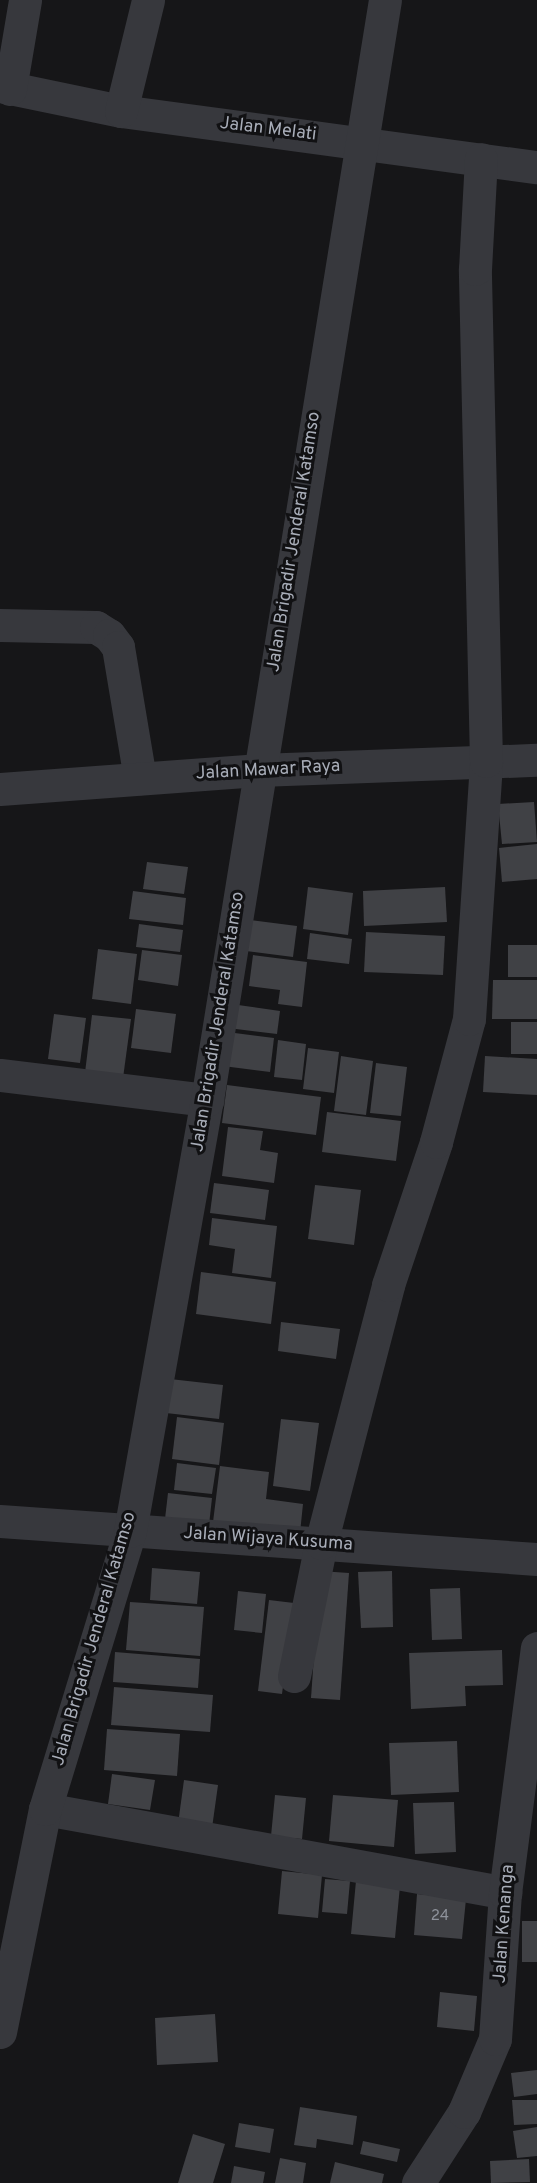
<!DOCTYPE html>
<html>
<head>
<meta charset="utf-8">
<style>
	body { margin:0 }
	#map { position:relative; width:537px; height:2183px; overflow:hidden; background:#161618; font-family:Overpass,sans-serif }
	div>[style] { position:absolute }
	.building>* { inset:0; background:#404145 }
	.minor>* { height:33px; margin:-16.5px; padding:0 16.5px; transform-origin:16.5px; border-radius:16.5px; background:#37383d }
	span { translate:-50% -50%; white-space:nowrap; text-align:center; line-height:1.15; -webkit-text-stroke:6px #111113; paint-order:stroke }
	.number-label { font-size:15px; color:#8e929b }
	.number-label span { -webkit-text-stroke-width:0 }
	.street-label { font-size:18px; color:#a8adb8 }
</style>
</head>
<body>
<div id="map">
	<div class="building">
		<i style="clip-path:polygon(534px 802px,537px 842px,502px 844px,498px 804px)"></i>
		<i style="clip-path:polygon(537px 844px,537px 879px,502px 882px,499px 848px)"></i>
		<i style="clip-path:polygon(147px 862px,188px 867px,184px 894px,143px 889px)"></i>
		<i style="clip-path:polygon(308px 887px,353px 893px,348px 935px,303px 929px)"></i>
		<i style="clip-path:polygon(445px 887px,447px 922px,364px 926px,363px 891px)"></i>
		<i style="clip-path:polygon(133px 891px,186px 898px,183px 925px,129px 919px)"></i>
		<i style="clip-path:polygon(250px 920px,297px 926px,293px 957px,246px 951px)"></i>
		<i style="clip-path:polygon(139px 924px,183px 930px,180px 952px,136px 947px)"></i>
		<i style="clip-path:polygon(366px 932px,445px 936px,443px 975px,364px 972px)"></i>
		<i style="clip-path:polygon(310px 933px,352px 939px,349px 964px,307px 959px)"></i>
		<i style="clip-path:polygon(508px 945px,537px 945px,537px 977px,508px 977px)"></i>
		<i style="clip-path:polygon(98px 949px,137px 954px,131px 1004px,92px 999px)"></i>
		<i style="clip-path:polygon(142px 950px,182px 955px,178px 986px,138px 980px)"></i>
		<i style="clip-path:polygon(253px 955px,307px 962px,302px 1007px,278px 1004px,280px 990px,249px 986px)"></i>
		<i style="clip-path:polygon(493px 980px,537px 980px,537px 1019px,492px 1019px)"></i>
		<i style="clip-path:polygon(231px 1004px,280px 1011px,277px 1034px,228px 1028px)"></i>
		<i style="clip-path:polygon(136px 1009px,176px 1014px,171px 1053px,131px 1048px)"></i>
		<i style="clip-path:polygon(54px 1014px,86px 1018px,80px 1063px,48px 1059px)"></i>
		<i style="clip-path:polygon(92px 1015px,131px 1019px,123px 1078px,85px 1073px)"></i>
		<i style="clip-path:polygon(511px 1022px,537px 1022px,537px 1054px,511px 1054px)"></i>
		<i style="clip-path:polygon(227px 1032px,274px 1038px,270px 1072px,223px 1066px)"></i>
		<i style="clip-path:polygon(278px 1040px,306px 1044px,302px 1080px,274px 1077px)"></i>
		<i style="clip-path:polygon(308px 1048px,339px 1052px,334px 1093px,303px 1089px)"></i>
		<i style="clip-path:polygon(341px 1056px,373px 1061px,366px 1115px,334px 1111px)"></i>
		<i style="clip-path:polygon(485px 1056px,537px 1059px,537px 1095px,483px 1092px)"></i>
		<i style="clip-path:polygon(376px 1063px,407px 1067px,401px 1116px,370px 1113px)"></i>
		<i style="clip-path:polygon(227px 1085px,321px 1097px,316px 1135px,222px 1123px)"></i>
		<i style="clip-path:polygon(327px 1112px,401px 1121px,396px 1161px,322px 1152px)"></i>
		<i style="clip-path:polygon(228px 1127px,263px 1131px,260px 1150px,278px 1153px,274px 1183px,222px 1176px)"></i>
		<i style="clip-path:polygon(214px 1183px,269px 1190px,265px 1220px,210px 1213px)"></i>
		<i style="clip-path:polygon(315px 1185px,361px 1190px,354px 1245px,308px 1239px)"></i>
		<i style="clip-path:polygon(212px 1218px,277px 1226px,271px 1278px,232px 1273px,235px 1249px,209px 1245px)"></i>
		<i style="clip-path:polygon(201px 1272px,276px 1282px,271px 1324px,196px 1314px)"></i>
		<i style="clip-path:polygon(281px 1322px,340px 1329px,336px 1359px,278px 1351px)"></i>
		<i style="clip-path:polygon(170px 1379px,223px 1385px,219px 1419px,166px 1413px)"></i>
		<i style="clip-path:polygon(177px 1417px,224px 1423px,219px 1465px,172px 1459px)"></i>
		<i style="clip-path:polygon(281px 1419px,319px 1423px,310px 1491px,273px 1486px)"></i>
		<i style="clip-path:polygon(177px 1463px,216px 1468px,212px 1494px,174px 1490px)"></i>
		<i style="clip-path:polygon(220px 1466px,269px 1472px,266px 1499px,303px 1504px,300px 1533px,213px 1522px)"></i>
		<i style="clip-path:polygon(168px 1493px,212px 1498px,209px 1525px,165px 1519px)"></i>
		<i style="clip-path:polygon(152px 1568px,200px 1572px,197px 1604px,150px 1600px)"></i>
		<i style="clip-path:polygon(320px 1571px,349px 1573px,340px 1700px,311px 1698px)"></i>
		<i style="clip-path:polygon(392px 1571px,393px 1627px,361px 1628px,358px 1572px)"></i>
		<i style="clip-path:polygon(460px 1588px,462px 1639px,432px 1640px,430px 1589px)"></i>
		<i style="clip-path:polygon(238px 1591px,266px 1594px,262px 1633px,234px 1630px)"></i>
		<i style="clip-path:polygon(269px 1600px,294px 1603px,282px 1694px,258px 1691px)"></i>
		<i style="clip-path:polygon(130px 1602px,204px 1607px,200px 1656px,126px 1650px)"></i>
		<i style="clip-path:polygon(502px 1650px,503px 1685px,465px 1686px,466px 1706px,411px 1709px,409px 1653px)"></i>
		<i style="clip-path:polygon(115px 1652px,200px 1659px,198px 1688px,113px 1682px)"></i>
		<i style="clip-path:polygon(114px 1687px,213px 1695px,210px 1732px,111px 1725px)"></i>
		<i style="clip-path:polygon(107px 1729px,180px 1734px,177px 1776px,104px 1770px)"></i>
		<i style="clip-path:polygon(457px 1741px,459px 1792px,391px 1795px,389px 1743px)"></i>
		<i style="clip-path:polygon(112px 1774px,155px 1780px,150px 1810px,108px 1804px)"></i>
		<i style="clip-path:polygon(184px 1780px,218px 1785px,212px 1828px,178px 1824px)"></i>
		<i style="clip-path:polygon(275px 1795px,306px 1798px,302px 1839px,271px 1836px)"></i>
		<i style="clip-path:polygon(333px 1795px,398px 1800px,394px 1847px,329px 1841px)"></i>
		<i style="clip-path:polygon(454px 1802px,456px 1852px,415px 1854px,413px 1803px)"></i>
		<i style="clip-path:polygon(282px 1871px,322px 1875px,318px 1918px,278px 1914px)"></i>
		<i style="clip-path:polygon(325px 1879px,350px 1881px,347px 1914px,322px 1912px)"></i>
		<i style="clip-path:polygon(356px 1881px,400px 1886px,395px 1938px,351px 1934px)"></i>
		<i style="clip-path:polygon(417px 1894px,466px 1899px,462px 1939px,414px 1935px)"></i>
		<i style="clip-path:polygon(522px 1921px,537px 1921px,537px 1962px,522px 1962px)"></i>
		<i style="clip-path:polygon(440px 1992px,477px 1996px,474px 2031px,437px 2027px)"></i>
		<i style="clip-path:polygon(215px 2014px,218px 2062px,157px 2065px,155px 2018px)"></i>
		<i style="clip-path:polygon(537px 2070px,537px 2094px,514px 2097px,511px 2073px)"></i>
		<i style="clip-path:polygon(512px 2100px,537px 2100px,537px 2124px,514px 2125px)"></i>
		<i style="clip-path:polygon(300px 2107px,357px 2116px,353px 2145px,317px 2139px,316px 2148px,294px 2145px)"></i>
		<i style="clip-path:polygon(239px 2123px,274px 2129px,270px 2153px,235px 2147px)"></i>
		<i style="clip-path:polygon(537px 2127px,537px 2156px,517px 2158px,513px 2131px)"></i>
		<i style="clip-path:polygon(193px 2134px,225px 2144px,213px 2183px,178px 2183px)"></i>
		<i style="clip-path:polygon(363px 2141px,400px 2149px,397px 2162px,360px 2154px)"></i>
		<i style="clip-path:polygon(280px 2158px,306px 2163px,303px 2183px,275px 2183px)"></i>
		<i style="clip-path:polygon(529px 2159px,530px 2182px,491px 2183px,490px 2161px)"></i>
		<i style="clip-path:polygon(335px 2162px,384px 2174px,382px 2183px,330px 2183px)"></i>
		<i style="clip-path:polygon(234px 2166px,265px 2172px,263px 2183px,231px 2183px)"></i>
	</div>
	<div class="minor">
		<i style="left:0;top:86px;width:124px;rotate:11.7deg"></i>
		<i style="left:121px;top:111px;width:420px;rotate:7.7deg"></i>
		<i style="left:10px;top:89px;width:90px;rotate:-80.4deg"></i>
		<i style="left:121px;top:111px;width:114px;rotate:-76.3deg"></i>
		<i style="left:0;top:625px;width:96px;rotate:1.2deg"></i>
		<i style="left:96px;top:627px;width:15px;rotate:32deg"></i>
		<i style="left:109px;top:635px;width:15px;rotate:53deg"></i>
		<i style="left:118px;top:647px;width:133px;rotate:80.5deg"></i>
		<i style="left:0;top:789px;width:260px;rotate:-4.2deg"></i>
		<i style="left:259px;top:770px;width:278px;rotate:-2.1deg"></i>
		<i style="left:0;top:1075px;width:209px;rotate:6.9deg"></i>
		<i style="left:0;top:1521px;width:538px;rotate:4.05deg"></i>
		<i style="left:294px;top:1676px;width:136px;rotate:-78.5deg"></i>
		<i style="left:321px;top:1543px;width:267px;rotate:-75.4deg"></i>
		<i style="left:388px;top:1285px;width:151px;rotate:-71.4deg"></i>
		<i style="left:436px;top:1142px;width:127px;rotate:-75deg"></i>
		<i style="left:469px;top:1019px;width:259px;rotate:-86.2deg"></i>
		<i style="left:486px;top:761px;width:492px;rotate:-91.3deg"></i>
		<i style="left:475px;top:269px;width:110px;rotate:-86.9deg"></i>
		<i style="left:45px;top:1809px;width:468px;rotate:10.3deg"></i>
		<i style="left:0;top:2032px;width:227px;rotate:-78.6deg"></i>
		<i style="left:45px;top:1809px;width:291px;rotate:-73deg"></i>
		<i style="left:130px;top:1531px;width:438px;rotate:-79.9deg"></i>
		<i style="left:207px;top:1100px;width:1114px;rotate:-80.81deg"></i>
		<i style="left:418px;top:2183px;width:85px;rotate:-57.1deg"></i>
		<i style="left:464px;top:2112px;width:79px;rotate:-67deg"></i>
		<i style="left:495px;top:2039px;width:146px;rotate:-86.1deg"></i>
		<i style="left:505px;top:1893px;width:247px;rotate:-82.6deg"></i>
	</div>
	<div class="number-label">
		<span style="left:440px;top:1917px">24</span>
	</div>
	<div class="street-label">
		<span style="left:268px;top:130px;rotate:7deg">Jalan Melati</span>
		<span style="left:295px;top:542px;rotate:-81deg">Jalan Brigadir Jenderal Katamso</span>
		<span style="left:268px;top:771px;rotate:-3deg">Jalan Mawar Raya</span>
		<span style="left:219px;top:1022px;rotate:-81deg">Jalan Brigadir Jenderal Katamso</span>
		<span style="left:268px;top:1540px;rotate:4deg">Jalan Wijaya Kusuma</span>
		<span style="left:95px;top:1639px;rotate:-74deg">Jalan Brigadir Jenderal Katamso</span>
		<span style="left:505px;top:1924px;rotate:-86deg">Jalan Kenanga</span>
	</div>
</div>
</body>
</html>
